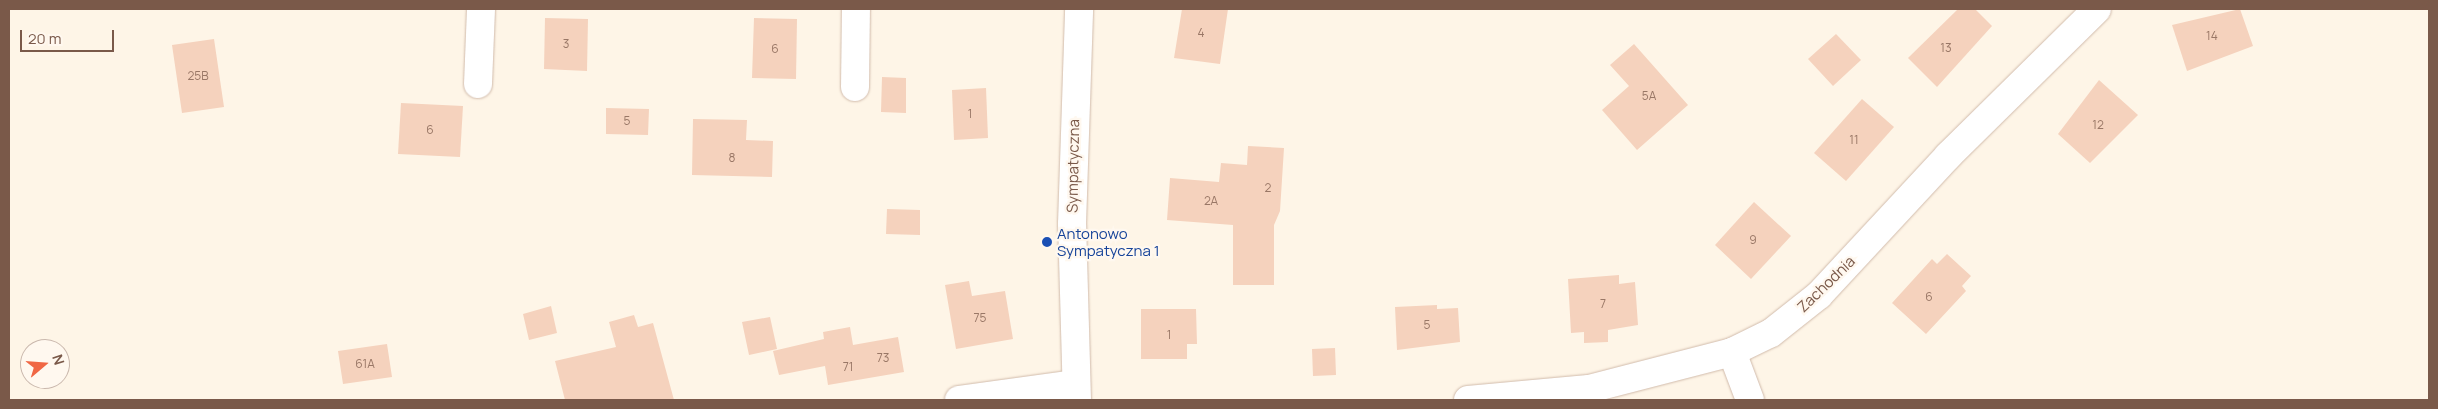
<!DOCTYPE html>
<html>
<head>
<meta charset="utf-8">
<style>
	body { margin:0 }
	#map { position:relative; width:2438px; height:409px; overflow:hidden; background:#fef5e7; font-family:Manrope,sans-serif }
	div>[style] { position:absolute }
	.building>* { inset:0; background:#f5d2bd }
	.roads { filter:drop-shadow(0 0 1px #d1bbab) drop-shadow(0 0 1px #d1bbab) }
	.minor>* { height:28px; margin:-14px; padding:0 14px; transform-origin:14px; border-radius:14px; background:#fff }
	.dots>* { width:14px; height:14px; translate:-50% -50%; box-sizing:border-box; border:2px solid #fff8ef; border-radius:50% }
	span { translate:-50% -50%; white-space:nowrap; text-align:center; line-height:1.15; -webkit-text-stroke:4.5px #fff8ef; paint-order:stroke }
	.number-label { font-size:12px; color:#976 }
	.number-label span { -webkit-text-stroke-width:0 }
	.street-label { font-size:15px; color:#7a5949 }
	.transit-label { font-size:15px; color:#164399 }
	.left { translate:0 -50%; text-align:left }
	.frame { position:absolute; inset:0; border:10px solid #7a5949; pointer-events:none }
	.north { position:absolute; left:20px; top:339px; width:50px; height:50px; box-sizing:border-box; background:#fff8ef; border:1px solid #cab8ad; border-radius:50%; rotate:72deg; font-size:14px; font-weight:700; line-height:20px; text-align:center; color:#7a5949 }
	.north::after { content:''; display:block; margin:auto; width:18px; height:22px; background:#f06744; clip-path:polygon(50% 0,100% 100%,50% 72%,0 100%) }
	.scale { position:absolute; left:20px; top:30px; width:94px; height:22px; box-sizing:border-box; border:2px solid #7a5949; border-top:0; padding-left:6px; font-size:15px; line-height:18px; white-space:nowrap; color:#7a5949; -webkit-text-stroke:4px #fff8ef; paint-order:stroke }
</style>
</head>
<body>
<div id="map">
	<div class="building">
		<i style="clip-path:polygon(1182px 9px,1228px 9px,1220px 64px,1174px 58px)"></i>
		<i style="clip-path:polygon(1958px 9px,1975px 9px,1992px 26px,1937px 87px,1908px 58px)"></i>
		<i style="clip-path:polygon(2240px 9px,2253px 46px,2187px 71px,2172px 25px)"></i>
		<i style="clip-path:polygon(545px 18px,588px 19px,587px 71px,544px 69px)"></i>
		<i style="clip-path:polygon(754px 18px,797px 19px,796px 79px,752px 78px)"></i>
		<i style="clip-path:polygon(1836px 34px,1861px 60px,1833px 86px,1808px 59px)"></i>
		<i style="clip-path:polygon(214px 39px,224px 107px,182px 113px,172px 45px)"></i>
		<i style="clip-path:polygon(1634px 44px,1688px 105px,1637px 150px,1602px 110px,1629px 86px,1610px 65px)"></i>
		<i style="clip-path:polygon(882px 77px,906px 78px,906px 113px,881px 112px)"></i>
		<i style="clip-path:polygon(2099px 80px,2138px 115px,2090px 163px,2058px 134px)"></i>
		<i style="clip-path:polygon(986px 88px,988px 138px,954px 140px,952px 90px)"></i>
		<i style="clip-path:polygon(1862px 99px,1894px 127px,1846px 181px,1814px 153px)"></i>
		<i style="clip-path:polygon(401px 103px,463px 106px,460px 157px,398px 154px)"></i>
		<i style="clip-path:polygon(606px 108px,649px 109px,648px 135px,606px 134px)"></i>
		<i style="clip-path:polygon(693px 119px,747px 120px,746px 140px,773px 141px,772px 177px,692px 175px)"></i>
		<i style="clip-path:polygon(1248px 146px,1284px 148px,1280px 211px,1274px 225px,1274px 285px,1233px 285px,1233px 225px,1167px 220px,1170px 178px,1219px 182px,1221px 163px,1247px 165px)"></i>
		<i style="clip-path:polygon(1754px 202px,1791px 236px,1751px 279px,1715px 245px)"></i>
		<i style="clip-path:polygon(887px 209px,920px 210px,920px 235px,886px 234px)"></i>
		<i style="clip-path:polygon(1947px 254px,1971px 276px,1962px 286px,1966px 291px,1926px 334px,1892px 303px,1932px 259px,1937px 264px)"></i>
		<i style="clip-path:polygon(1619px 275px,1619px 284px,1635px 282px,1638px 325px,1608px 330px,1608px 342px,1584px 343px,1584px 332px,1571px 333px,1568px 279px)"></i>
		<i style="clip-path:polygon(969px 281px,972px 296px,1005px 291px,1013px 339px,956px 349px,945px 285px)"></i>
		<i style="clip-path:polygon(1437px 305px,1437px 309px,1458px 308px,1460px 342px,1397px 350px,1395px 307px)"></i>
		<i style="clip-path:polygon(551px 306px,557px 333px,529px 340px,523px 314px)"></i>
		<i style="clip-path:polygon(1141px 309px,1196px 309px,1197px 344px,1187px 344px,1187px 359px,1141px 359px)"></i>
		<i style="clip-path:polygon(634px 315px,638px 327px,653px 323px,674px 400px,565px 400px,555px 361px,616px 347px,609px 322px)"></i>
		<i style="clip-path:polygon(770px 317px,777px 349px,749px 355px,742px 322px)"></i>
		<i style="clip-path:polygon(850px 327px,853px 345px,898px 337px,904px 372px,828px 385px,825px 366px,779px 375px,773px 351px,824px 339px,823px 332px)"></i>
		<i style="clip-path:polygon(387px 344px,392px 377px,343px 384px,338px 351px)"></i>
		<i style="clip-path:polygon(1335px 348px,1336px 375px,1313px 376px,1312px 349px)"></i>
	</div>
	<div class="roads">
		<div class="minor">
			<i style="left:478px;top:84px;width:75px;rotate:-87.7deg"></i>
			<i style="left:855px;top:87px;width:78px;rotate:-89.3deg"></i>
			<i style="left:1732px;top:352px;width:51px;rotate:69.4deg"></i>
			<i style="left:959px;top:400px;width:117px;rotate:-7.9deg"></i>
			<i style="left:1077px;top:400px;width:176px;rotate:-91.6deg"></i>
			<i style="left:1072px;top:224px;width:215px;rotate:-88.1deg"></i>
			<i style="left:1468px;top:400px;width:121px;rotate:-5.2deg"></i>
			<i style="left:1589px;top:389px;width:148px;rotate:-14.5deg"></i>
			<i style="left:1732px;top:352px;width:43px;rotate:-26deg"></i>
			<i style="left:1771px;top:333px;width:61px;rotate:-38.4deg"></i>
			<i style="left:1819px;top:295px;width:190px;rotate:-47.1deg"></i>
			<i style="left:1948px;top:156px;width:209px;rotate:-44.6deg"></i>
		</div>
	</div>
	<div class="dots">
		<i style="left:1047px;top:242px;background:#1a4fb4"></i>
	</div>
	<div class="number-label">
		<span style="left:1201px;top:33px">4</span>
		<span style="left:2212px;top:36px">14</span>
		<span style="left:566px;top:44px">3</span>
		<span style="left:1946px;top:48px">13</span>
		<span style="left:775px;top:49px">6</span>
		<span style="left:198px;top:76px">25B</span>
		<span style="left:1649px;top:96px">5A</span>
		<span style="left:970px;top:114px">1</span>
		<span style="left:627px;top:121px">5</span>
		<span style="left:2098px;top:125px">12</span>
		<span style="left:430px;top:130px">6</span>
		<span style="left:1854px;top:140px">11</span>
		<span style="left:732px;top:158px">8</span>
		<span style="left:1268px;top:188px">2</span>
		<span style="left:1211px;top:201px">2A</span>
		<span style="left:1753px;top:240px">9</span>
		<span style="left:1929px;top:297px">6</span>
		<span style="left:1603px;top:304px">7</span>
		<span style="left:980px;top:318px">75</span>
		<span style="left:1427px;top:325px">5</span>
		<span style="left:1169px;top:335px">1</span>
		<span style="left:883px;top:358px">73</span>
		<span style="left:365px;top:364px">61A</span>
		<span style="left:848px;top:367px">71</span>
	</div>
	<div class="street-label">
		<span style="left:1073px;top:166px;rotate:-89deg">Sympatyczna</span>
		<span style="left:1826px;top:284px;rotate:-44deg">Zachodnia</span>
	</div>
	<div class="transit-label">
		<span class="left" style="left:1057px;top:242px">Antonowo<br>Sympatyczna 1</span>
	</div>
	<div class="frame"></div>
	<div class="north">N</div>
	<div class="scale">20 m</div>
</div>
</body>
</html>
